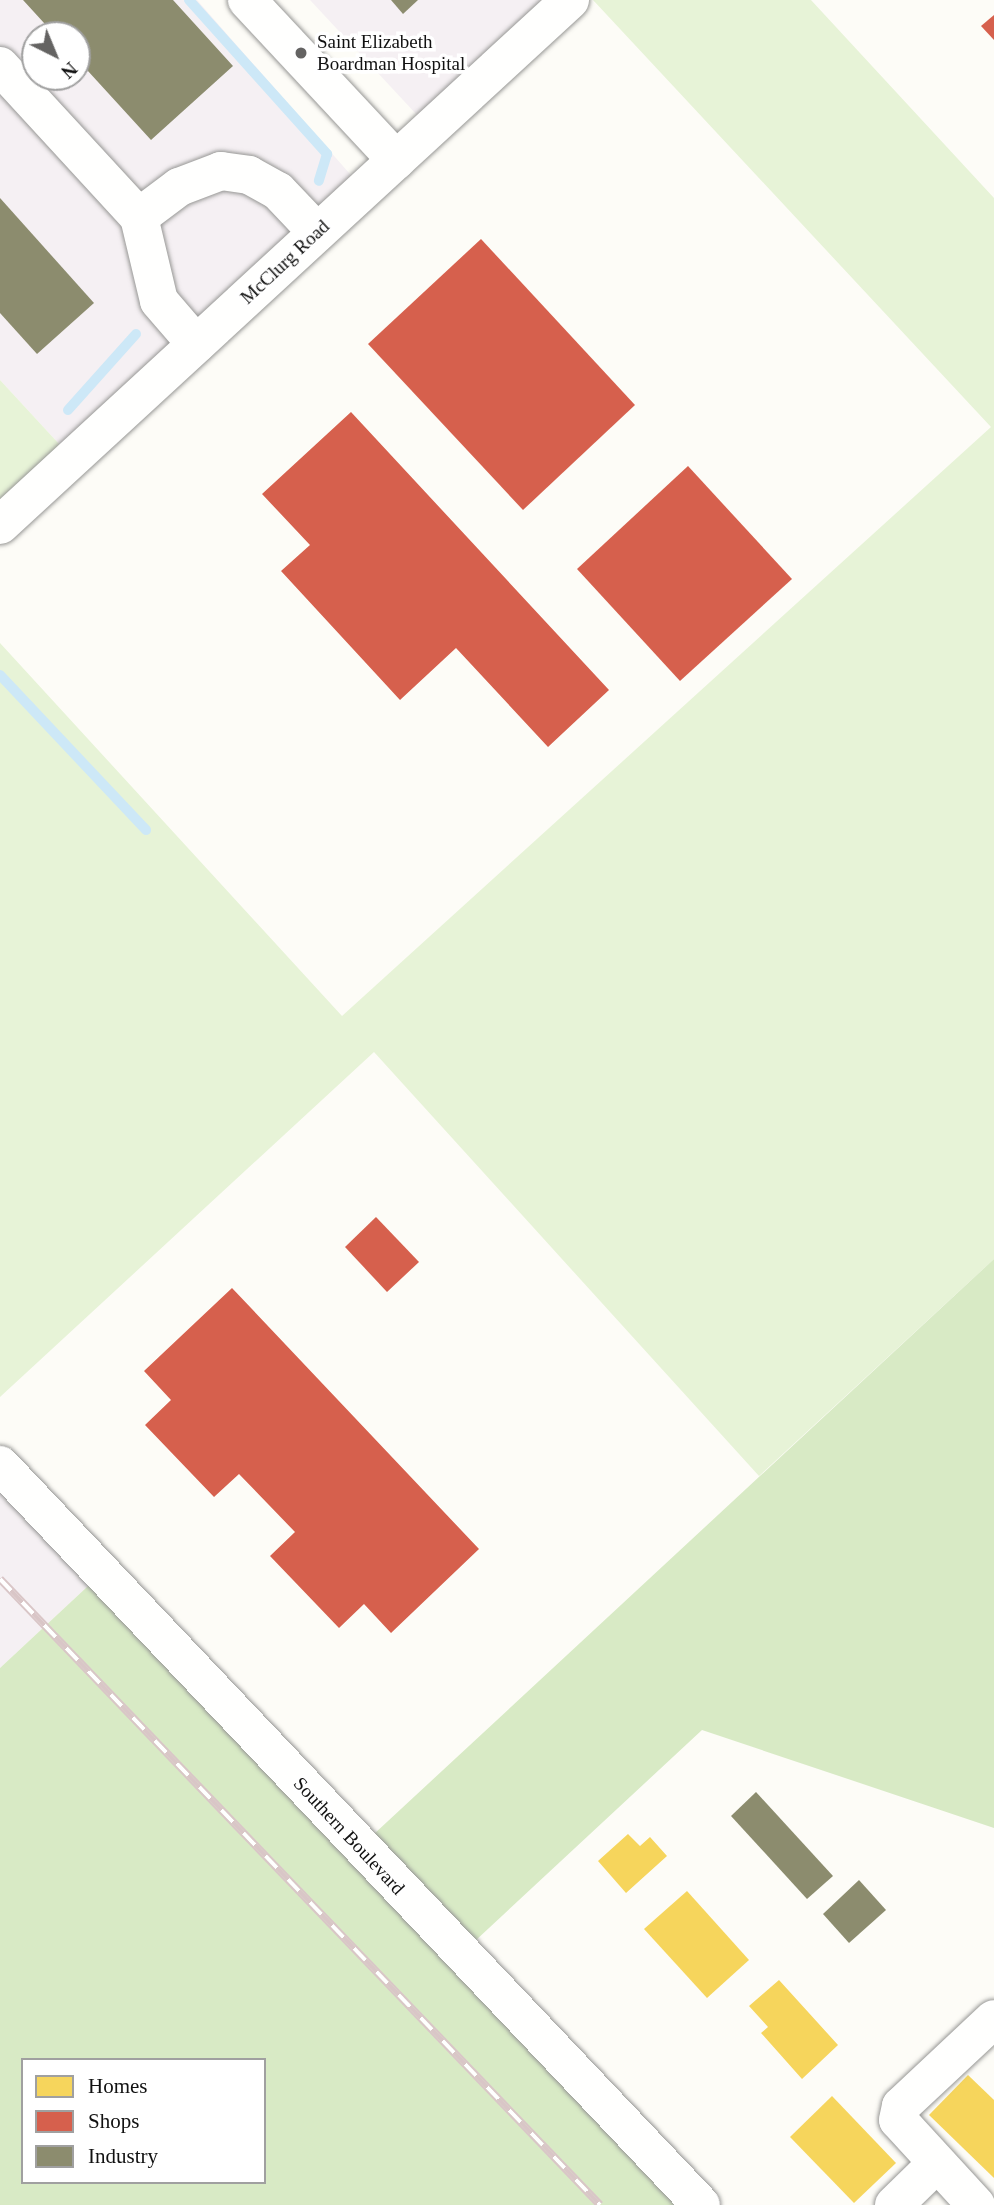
<!DOCTYPE html>
<html>
<head>
<meta charset="utf-8">
<style>
	body { margin:0 }
	#map { position:relative; width:994px; height:2205px; overflow:hidden; background:#fdfcf7; font-family:"Times New Roman",serif }
	div>[style] { position:absolute }
	.industrial>* { inset:0; background:#f5f0f3 }
	.green>* { inset:0; background:#e7f3d7 }
	.forest>* { inset:0; background:#d8eac5 }
	.homes>* { inset:0; background:#f6d55c }
	.shops>* { inset:0; background:#d6604d }
	.industry>* { inset:0; background:#8c8c6e }
	.stream>* { height:10px; margin:-5px; padding:0 5px; transform-origin:5px; border-radius:5px; background:#cde8f7 }
	.roads { filter:drop-shadow(0 0 2px #979795) drop-shadow(0 0 2px #979795) }
	.minor>* { height:38px; margin:-19px; padding:0 19px; transform-origin:19px; border-radius:19px; background:#fffffe }
	.rail>* { height:8px; margin-top:-4px; transform-origin:0; background:repeating-linear-gradient(90deg,#fff 0 16px,#d9c6c7 0 32px); box-sizing:border-box; border-block:2px solid #d9c6c7 }
	.dots>* { width:19px; height:19px; translate:-50% -50%; box-sizing:border-box; border:4px solid #fff; border-radius:50% }
	span { translate:-50% -50%; white-space:nowrap; text-align:center; line-height:1.15; -webkit-text-stroke:7px #fff; paint-order:stroke }
	.poi-label { font-size:19px; color:#111 }
	.left { translate:0 -50%; text-align:left }
	.street-label { font-size:19px; color:#111 }
	.legend { position:absolute; left:21px; top:2058px; width:245px; height:126px; box-sizing:border-box; background:#fff; border:2px solid #a0a0a0; margin:0; padding:9px 12px; list-style:none; font-size:21px; color:#111 }
	.legend li { display:flex; align-items:center; gap:14px; height:35px }
	.legend b { width:35px; border:2px solid #a0a0a0 }
	.north { position:absolute; left:21px; top:21px; width:70px; height:70px; box-sizing:border-box; background:#fff; border:2px solid #a0a0a0; border-radius:50%; rotate:137deg; font-size:19px; font-weight:700; line-height:28px; text-align:center; color:#111 }
	.north::after { content:''; display:block; margin:auto; width:24px; height:32px; background:#646362; clip-path:polygon(50% 0,100% 100%,50% 72%,0 100%) }
</style>
</head>
<body>
<div id="map">
	<div class="industrial">
		<i style="clip-path:polygon(evenodd,0 0,197px 0,364px 190px,72px 458px,0 380px,0 0,35px 35px,77px 35px,77px 77px,35px 77px,35px 35px)"></i>
		<i style="clip-path:polygon(310px 0,570px 0,430px 129px)"></i>
		<i style="clip-path:polygon(0 1465px,102px 1573px,0 1668px)"></i>
	</div>
	<div class="green">
		<i style="clip-path:polygon(593px 0,811px 0,994px 198px,994px 1259px,759px 1476px,374px 1052px,0 1397px,0 643px,342px 1016px,991px 427px)"></i>
		<i style="clip-path:polygon(0 380px,72px 458px,0 525px)"></i>
	</div>
	<div class="forest">
		<i style="clip-path:polygon(evenodd,994px 1259px,994px 1828px,702px 1730px,461px 1954px,701px 2205px,0 2205px,0 1668px,102px 1573px,360px 1847px,994px 1259px,23px 2060px,264px 2060px,264px 2182px,23px 2182px,23px 2060px)"></i>
	</div>
	<div class="homes">
		<i style="clip-path:polygon(628px 1834px,640px 1846px,650px 1837px,667px 1856px,626px 1893px,598px 1861px)"></i>
		<i style="clip-path:polygon(687px 1891px,749px 1960px,707px 1998px,644px 1929px)"></i>
		<i style="clip-path:polygon(779px 1980px,838px 2045px,802px 2079px,761px 2033px,768px 2027px,749px 2006px)"></i>
		<i style="clip-path:polygon(968px 2075px,994px 2100px,994px 2178px,929px 2115px)"></i>
		<i style="clip-path:polygon(832px 2096px,896px 2163px,854px 2203px,790px 2137px)"></i>
	</div>
	<div class="shops">
		<i style="clip-path:polygon(994px 15px,994px 40px,981px 26px)"></i>
		<i style="clip-path:polygon(481px 239px,635px 405px,523px 510px,368px 344px)"></i>
		<i style="clip-path:polygon(351px 412px,609px 690px,548px 747px,456px 648px,400px 700px,281px 571px,310px 545px,262px 494px)"></i>
		<i style="clip-path:polygon(688px 466px,792px 579px,680px 681px,577px 569px)"></i>
		<i style="clip-path:polygon(376px 1217px,419px 1262px,387px 1292px,345px 1247px)"></i>
		<i style="clip-path:polygon(232px 1288px,479px 1549px,391px 1633px,364px 1604px,339px 1628px,270px 1556px,295px 1532px,239px 1474px,214px 1497px,145px 1425px,171px 1400px,144px 1371px)"></i>
	</div>
	<div class="industry">
		<i style="clip-path:polygon(23px 0,173px 0,233px 66px,151px 140px,77px 59px,77px 35px,55px 35px)"></i>
		<i style="clip-path:polygon(391px 0,418px 0,403px 14px)"></i>
		<i style="clip-path:polygon(0 198px,94px 303px,37px 354px,0 313px)"></i>
		<i style="clip-path:polygon(756px 1792px,833px 1876px,807px 1899px,731px 1816px)"></i>
		<i style="clip-path:polygon(859px 1880px,886px 1910px,849px 1943px,823px 1914px)"></i>
	</div>
	<div class="stream">
		<i style="left:189px;top:0;width:207px;rotate:48.1deg"></i>
		<i style="left:327px;top:154px;width:28px;rotate:107deg"></i>
		<i style="left:68px;top:410px;width:102px;rotate:-48.2deg"></i>
		<i style="left:0;top:675px;width:213px;rotate:46.7deg"></i>
	</div>
	<div class="roads">
		<div class="minor">
			<i style="left:247px;top:0;width:219px;rotate:47deg"></i>
			<i style="left:0;top:66px;width:205px;rotate:47.4deg"></i>
			<i style="left:139px;top:217px;width:50px;rotate:-36.9deg"></i>
			<i style="left:179px;top:187px;width:45px;rotate:-20.9deg"></i>
			<i style="left:221px;top:171px;width:28px;rotate:8deg"></i>
			<i style="left:249px;top:175px;width:33px;rotate:29deg"></i>
			<i style="left:278px;top:191px;width:57px;rotate:46.4deg"></i>
			<i style="left:139px;top:217px;width:86px;rotate:76.6deg"></i>
			<i style="left:159px;top:301px;width:57px;rotate:49.3deg"></i>
			<i style="left:0;top:525px;width:775px;rotate:-42.65deg"></i>
			<i style="left:0;top:1465px;width:1019px;rotate:46.55deg"></i>
			<i style="left:894px;top:2205px;width:59px;rotate:-44.3deg"></i>
			<i style="left:976px;top:2205px;width:115px;rotate:-132.5deg"></i>
			<i style="left:898px;top:2120px;width:14px;rotate:-78deg"></i>
			<i style="left:901px;top:2106px;width:127px;rotate:-43.1deg"></i>
		</div>
	</div>
	<div class="rail">
		<i style="left:0;top:1579px;width:867px;rotate:46.21deg"></i>
	</div>
	<div class="dots">
		<i style="left:301px;top:53px;background:#646362"></i>
	</div>
	<div class="poi-label">
		<span class="left" style="left:317px;top:53px">Saint Elizabeth<br>Boardman Hospital</span>
	</div>
	<div class="street-label">
		<span style="left:285px;top:262px;rotate:-43deg">McClurg Road</span>
		<span style="left:349px;top:1836px;rotate:47deg">Southern Boulevard</span>
	</div>
	<ul class="legend">
	<li><b style="height:19px;background:#f6d55c"></b>Homes</li>
	<li><b style="height:19px;background:#d6604d"></b>Shops</li>
	<li><b style="height:19px;background:#8c8c6e"></b>Industry</li>
	</ul>
	<div class="north">N</div>
</div>
</body>
</html>
